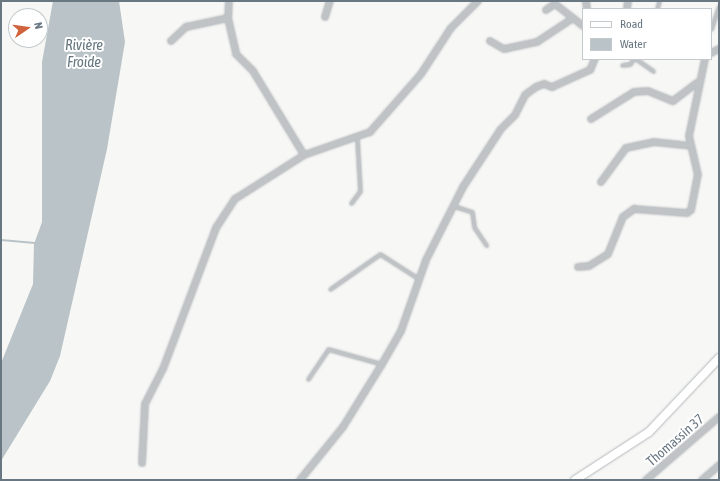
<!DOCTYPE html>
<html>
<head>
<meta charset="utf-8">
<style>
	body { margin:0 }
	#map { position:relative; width:720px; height:481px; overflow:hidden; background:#f7f7f5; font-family:"Asap Condensed",sans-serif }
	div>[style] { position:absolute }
	.water>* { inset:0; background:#bac3c7 }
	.stream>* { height:2px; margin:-1px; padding:0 1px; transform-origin:1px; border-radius:1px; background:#bac3c7 }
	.roads { filter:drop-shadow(0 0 1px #b4b8bc) drop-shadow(0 0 1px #b4b8bc) }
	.service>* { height:3px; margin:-1.5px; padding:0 1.5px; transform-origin:1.5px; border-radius:1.5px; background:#bfc3c6 }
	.minor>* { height:6px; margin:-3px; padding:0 3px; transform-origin:3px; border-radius:3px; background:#bfc3c6 }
	.secondary>* { height:8px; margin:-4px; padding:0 4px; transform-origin:4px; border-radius:4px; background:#fff }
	span { translate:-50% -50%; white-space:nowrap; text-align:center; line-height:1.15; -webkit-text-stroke:4px #fff; paint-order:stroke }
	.street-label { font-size:14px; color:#697782 }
	.water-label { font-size:15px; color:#65777e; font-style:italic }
	.frame { position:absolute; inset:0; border:2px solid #697782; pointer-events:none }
	.legend { position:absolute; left:582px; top:8px; width:130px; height:52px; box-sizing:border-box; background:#fff; border:1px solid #c3c9cd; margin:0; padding:5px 7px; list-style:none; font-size:12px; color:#697782 }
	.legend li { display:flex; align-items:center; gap:8px; height:20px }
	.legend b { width:20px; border:1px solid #c3c9cd }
	.north { position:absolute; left:8px; top:8px; width:40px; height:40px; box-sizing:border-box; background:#fff; border:1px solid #c3c9cd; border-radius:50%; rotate:77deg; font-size:11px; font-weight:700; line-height:16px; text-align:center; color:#697782 }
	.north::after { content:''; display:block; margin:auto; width:14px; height:18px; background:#d0623c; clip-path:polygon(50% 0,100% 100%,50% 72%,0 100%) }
</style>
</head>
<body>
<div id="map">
	<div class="water">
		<i style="clip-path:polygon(53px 1px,119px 1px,125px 42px,107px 149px,60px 356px,50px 381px,1px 461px,1px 363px,33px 284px,34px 244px,42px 222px,42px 62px)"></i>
	</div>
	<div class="stream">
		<i style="left:1px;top:240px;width:34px;rotate:5deg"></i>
	</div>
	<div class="roads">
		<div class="service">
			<i style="left:657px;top:9px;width:8px;rotate:-76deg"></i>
			<i style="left:711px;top:29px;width:24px;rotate:-71deg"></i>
			<i style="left:636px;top:59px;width:21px;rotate:35deg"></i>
			<i style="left:622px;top:65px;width:8px;rotate:-7deg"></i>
			<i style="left:630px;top:64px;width:6px;rotate:-59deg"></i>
			<i style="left:351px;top:203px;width:15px;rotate:-53deg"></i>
			<i style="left:360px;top:191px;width:52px;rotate:-93.3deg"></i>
			<i style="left:454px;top:206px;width:19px;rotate:18deg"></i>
			<i style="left:472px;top:212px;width:15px;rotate:82deg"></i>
			<i style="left:474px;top:227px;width:22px;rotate:56deg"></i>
			<i style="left:330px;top:289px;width:61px;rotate:-35deg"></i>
			<i style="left:380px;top:254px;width:46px;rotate:32.7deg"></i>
			<i style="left:308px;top:379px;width:36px;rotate:-56deg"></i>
			<i style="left:328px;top:349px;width:56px;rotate:15.5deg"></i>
		</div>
		<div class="minor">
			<i style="left:229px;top:1px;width:17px;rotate:93deg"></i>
			<i style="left:228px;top:18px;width:37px;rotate:77deg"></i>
			<i style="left:236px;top:54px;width:24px;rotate:45deg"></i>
			<i style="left:253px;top:71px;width:98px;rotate:58.7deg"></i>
			<i style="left:586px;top:1px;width:8px;rotate:83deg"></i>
			<i style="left:627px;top:9px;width:8px;rotate:-83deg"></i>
			<i style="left:546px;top:10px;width:11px;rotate:-34deg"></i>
			<i style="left:555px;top:4px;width:36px;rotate:38deg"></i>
			<i style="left:325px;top:17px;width:17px;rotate:-73deg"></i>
			<i style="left:171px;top:41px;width:21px;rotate:-43deg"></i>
			<i style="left:186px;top:27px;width:43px;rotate:-12.1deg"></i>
			<i style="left:490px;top:41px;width:16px;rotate:30deg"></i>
			<i style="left:504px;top:49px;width:34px;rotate:-12deg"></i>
			<i style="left:537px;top:42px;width:43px;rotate:-33.7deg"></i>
			<i style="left:711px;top:53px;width:9px;rotate:-27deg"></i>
			<i style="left:591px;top:119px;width:51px;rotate:-32.1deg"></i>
			<i style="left:634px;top:92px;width:14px;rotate:-4deg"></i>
			<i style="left:648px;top:91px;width:27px;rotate:22deg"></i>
			<i style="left:673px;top:101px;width:30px;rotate:-37deg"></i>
			<i style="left:601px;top:182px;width:42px;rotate:-53.7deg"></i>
			<i style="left:626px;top:148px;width:29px;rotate:-12deg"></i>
			<i style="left:654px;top:142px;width:37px;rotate:6deg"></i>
			<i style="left:578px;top:267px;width:11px;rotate:-5deg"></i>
			<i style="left:589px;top:266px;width:22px;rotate:-32deg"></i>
			<i style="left:608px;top:254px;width:40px;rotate:-68deg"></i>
			<i style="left:623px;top:217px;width:14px;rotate:-36deg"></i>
			<i style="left:634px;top:209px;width:53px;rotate:4.3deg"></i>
			<i style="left:687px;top:213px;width:5px;rotate:-37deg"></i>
			<i style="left:691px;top:210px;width:36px;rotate:-79deg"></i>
			<i style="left:698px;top:175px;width:40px;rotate:-103deg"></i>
			<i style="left:689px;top:136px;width:79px;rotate:-78.3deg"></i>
			<i style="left:142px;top:463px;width:59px;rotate:-87.1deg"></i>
			<i style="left:145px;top:404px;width:39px;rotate:-63deg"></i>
			<i style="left:163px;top:369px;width:151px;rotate:-69.4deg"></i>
			<i style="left:216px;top:228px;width:35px;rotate:-57deg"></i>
			<i style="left:235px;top:199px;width:82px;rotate:-32.5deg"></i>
			<i style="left:304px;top:155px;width:70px;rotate:-19.2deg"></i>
			<i style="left:370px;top:132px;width:77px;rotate:-48.7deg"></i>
			<i style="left:421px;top:74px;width:55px;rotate:-56.9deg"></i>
			<i style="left:451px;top:28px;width:38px;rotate:-45deg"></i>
			<i style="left:300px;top:480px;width:68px;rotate:-50.9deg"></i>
			<i style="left:343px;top:427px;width:74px;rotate:-58.2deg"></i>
			<i style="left:382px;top:364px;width:38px;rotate:-60deg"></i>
			<i style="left:401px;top:331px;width:75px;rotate:-70.6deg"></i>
			<i style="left:426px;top:260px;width:82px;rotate:-63.1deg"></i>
			<i style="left:463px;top:187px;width:69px;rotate:-56.8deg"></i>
			<i style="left:501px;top:129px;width:20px;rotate:-45deg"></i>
			<i style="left:515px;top:115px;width:22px;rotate:-63deg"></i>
			<i style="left:525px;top:95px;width:14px;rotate:-36deg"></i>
			<i style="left:536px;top:87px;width:9px;rotate:-21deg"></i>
			<i style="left:544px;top:84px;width:9px;rotate:21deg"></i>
			<i style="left:552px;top:87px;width:42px;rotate:-24.1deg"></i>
			<i style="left:590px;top:70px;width:12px;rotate:-66deg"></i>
			<i style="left:646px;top:480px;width:96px;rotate:-40.8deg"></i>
			<i style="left:702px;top:480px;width:23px;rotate:-41deg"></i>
		</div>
		<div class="secondary">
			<i style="left:575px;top:480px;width:88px;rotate:-33deg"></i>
			<i style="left:649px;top:432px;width:102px;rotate:-46.6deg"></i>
		</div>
	</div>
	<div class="street-label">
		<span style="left:675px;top:440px;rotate:-41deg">Thomassin 37</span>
	</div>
	<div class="water-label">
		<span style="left:84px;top:53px">Rivière<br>Froide</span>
	</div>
	<div class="frame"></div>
	<ul class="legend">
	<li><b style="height:5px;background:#fff"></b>Road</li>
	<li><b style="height:11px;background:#bac3c7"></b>Water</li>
	</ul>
	<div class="north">N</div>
</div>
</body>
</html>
